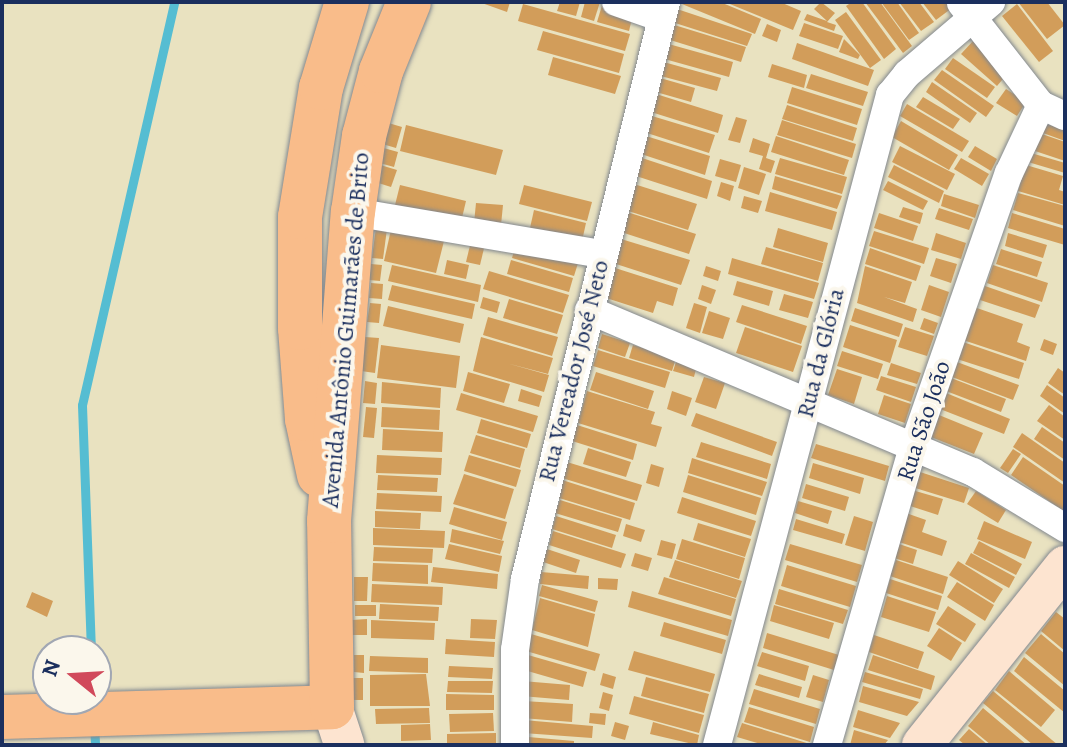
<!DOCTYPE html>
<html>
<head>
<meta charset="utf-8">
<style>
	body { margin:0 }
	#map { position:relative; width:1067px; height:747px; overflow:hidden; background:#e9e2c0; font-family:Alegreya,serif }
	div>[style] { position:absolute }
	.stream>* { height:9px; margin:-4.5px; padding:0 4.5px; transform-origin:4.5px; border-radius:4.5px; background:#55bdd2 }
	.building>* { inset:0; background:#d29d5a }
	.roads { filter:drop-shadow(0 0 2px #82888f) drop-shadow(0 0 2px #82888f) }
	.street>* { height:28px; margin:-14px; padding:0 14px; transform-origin:14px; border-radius:14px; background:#fff }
	.secondary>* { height:40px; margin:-20px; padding:0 20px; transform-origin:20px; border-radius:20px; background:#fde4d0 }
	.primary>* { height:44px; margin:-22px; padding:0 22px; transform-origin:22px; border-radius:22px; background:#f9bc8a }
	span { translate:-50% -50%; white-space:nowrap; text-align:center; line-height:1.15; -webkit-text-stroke:8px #fbf7ec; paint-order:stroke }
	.street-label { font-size:24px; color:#1b2f5e }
	.frame { position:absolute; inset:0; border:4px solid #1b2f5e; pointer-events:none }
	.north { position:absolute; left:32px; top:635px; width:80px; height:80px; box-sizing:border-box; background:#fbf7ec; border:2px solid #a1a7b3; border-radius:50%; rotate:288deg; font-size:22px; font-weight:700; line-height:32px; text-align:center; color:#1b2f5e }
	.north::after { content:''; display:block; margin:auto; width:28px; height:36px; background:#d1495b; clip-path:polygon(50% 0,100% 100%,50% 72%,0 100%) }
</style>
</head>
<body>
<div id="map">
	<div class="stream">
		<i style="left:91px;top:651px;width:246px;rotate:-92.1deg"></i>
		<i style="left:82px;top:405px;width:413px;rotate:-77.1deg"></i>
		<i style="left:94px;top:724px;width:21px;rotate:87deg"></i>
	</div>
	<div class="building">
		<i style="clip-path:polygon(479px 2px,510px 2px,507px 12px)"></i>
		<i style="clip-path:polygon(560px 2px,580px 2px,576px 16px,557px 11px)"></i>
		<i style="clip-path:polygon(585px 2px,600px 2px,594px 21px,581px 17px)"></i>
		<i style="clip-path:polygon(603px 2px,634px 10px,629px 31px,597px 22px)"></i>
		<i style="clip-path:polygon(677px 2px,720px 2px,761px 19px,755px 34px)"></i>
		<i style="clip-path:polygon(725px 2px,780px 2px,801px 11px,793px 30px)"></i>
		<i style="clip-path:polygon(821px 2px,835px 13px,827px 22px,836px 25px,834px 31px,804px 20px,807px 14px,827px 21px,814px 9px)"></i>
		<i style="clip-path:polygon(852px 2px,862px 2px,896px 49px,884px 59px,846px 6px)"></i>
		<i style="clip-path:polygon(865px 2px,880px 2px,912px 46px,903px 53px)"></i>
		<i style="clip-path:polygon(881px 2px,897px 2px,919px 33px,909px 40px)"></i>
		<i style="clip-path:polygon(899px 2px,919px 2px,934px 22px,921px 31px)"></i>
		<i style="clip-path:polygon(922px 2px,948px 2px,952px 8px,936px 20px)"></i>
		<i style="clip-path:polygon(1018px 2px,1047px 2px,1065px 25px,1047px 39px)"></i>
		<i style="clip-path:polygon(523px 4px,630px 34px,625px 51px,518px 21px)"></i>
		<i style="clip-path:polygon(1017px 4px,1053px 51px,1039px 62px,1002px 16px)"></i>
		<i style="clip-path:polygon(677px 9px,752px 34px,747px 46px,672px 22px)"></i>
		<i style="clip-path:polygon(846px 12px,881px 60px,870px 68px,835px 20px)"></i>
		<i style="clip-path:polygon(804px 23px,843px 36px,838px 49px,799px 36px)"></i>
		<i style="clip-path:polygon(671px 24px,746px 47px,741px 62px,667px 39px)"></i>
		<i style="clip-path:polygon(767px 24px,781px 30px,777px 42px,762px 36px)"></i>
		<i style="clip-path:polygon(543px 31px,624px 54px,619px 73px,537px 50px)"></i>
		<i style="clip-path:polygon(844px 39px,860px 55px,858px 59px,839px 52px)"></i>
		<i style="clip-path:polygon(973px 41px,1008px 73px,997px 86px,961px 54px)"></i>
		<i style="clip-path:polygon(665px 43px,733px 62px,729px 77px,661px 58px)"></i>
		<i style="clip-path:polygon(797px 43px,874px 70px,868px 86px,792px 59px)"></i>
		<i style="clip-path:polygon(553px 57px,621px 76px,615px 94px,548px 75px)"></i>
		<i style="clip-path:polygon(953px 58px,995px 87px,987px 98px,945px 69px)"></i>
		<i style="clip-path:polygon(660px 61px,721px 78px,717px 91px,657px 75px)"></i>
		<i style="clip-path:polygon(772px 64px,807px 75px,804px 88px,768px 77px)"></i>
		<i style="clip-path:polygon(942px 70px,994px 106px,986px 117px,934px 80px)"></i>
		<i style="clip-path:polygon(811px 74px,868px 92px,863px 106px,806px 88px)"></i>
		<i style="clip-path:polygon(660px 78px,695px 88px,691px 102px,656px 92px)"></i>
		<i style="clip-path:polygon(932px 82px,977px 113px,970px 123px,926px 92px)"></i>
		<i style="clip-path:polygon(792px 87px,862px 109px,857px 125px,787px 103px)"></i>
		<i style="clip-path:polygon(1006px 89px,1026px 102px,1017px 116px,996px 103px)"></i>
		<i style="clip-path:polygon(656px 94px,723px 115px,718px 133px,651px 112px)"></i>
		<i style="clip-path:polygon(923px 97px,960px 119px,953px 129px,916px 107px)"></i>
		<i style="clip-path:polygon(907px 104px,969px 141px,962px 152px,900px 116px)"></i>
		<i style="clip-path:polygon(787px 105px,857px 128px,853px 141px,782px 119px)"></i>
		<i style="clip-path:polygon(652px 116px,715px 135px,709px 153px,647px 133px)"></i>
		<i style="clip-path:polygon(736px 117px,747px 120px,740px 143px,728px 140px)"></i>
		<i style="clip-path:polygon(782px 120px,856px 144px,852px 158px,777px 135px)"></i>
		<i style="clip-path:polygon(901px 121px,958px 155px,949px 170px,892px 137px)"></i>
		<i style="clip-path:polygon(385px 122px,402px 127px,396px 148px,379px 143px)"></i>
		<i style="clip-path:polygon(1046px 124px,1065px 130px,1065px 141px,1043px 133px)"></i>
		<i style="clip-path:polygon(406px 125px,503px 150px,496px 175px,400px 151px)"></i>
		<i style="clip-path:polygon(1042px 134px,1065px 142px,1065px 161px,1035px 151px)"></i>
		<i style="clip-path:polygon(646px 136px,710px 156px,705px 175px,641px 154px)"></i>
		<i style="clip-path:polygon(776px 136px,849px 160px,844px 175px,771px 152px)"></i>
		<i style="clip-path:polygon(753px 138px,770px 144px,766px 158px,775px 161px,771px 173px,759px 169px,763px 156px,749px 152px)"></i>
		<i style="clip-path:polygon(900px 146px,955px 174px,947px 190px,892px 162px)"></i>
		<i style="clip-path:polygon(975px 146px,997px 159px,991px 171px,968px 157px)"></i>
		<i style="clip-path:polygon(380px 147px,398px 152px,394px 167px,376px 162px)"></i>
		<i style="clip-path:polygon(1031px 153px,1065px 163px,1065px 173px,1028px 162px)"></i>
		<i style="clip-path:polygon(642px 158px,712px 181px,707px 199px,636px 176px)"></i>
		<i style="clip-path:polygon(780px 158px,847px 177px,842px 194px,775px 174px)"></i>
		<i style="clip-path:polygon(961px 158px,989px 174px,982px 186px,954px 169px)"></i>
		<i style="clip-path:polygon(720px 159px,741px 165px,736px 182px,715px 176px)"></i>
		<i style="clip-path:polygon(377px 164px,397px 170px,391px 187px,372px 181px)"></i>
		<i style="clip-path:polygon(894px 165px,944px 191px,939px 203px,888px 177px)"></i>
		<i style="clip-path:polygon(1026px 165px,1063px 176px,1059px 190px,1065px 192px,1065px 205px,1018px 191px)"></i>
		<i style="clip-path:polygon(744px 167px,766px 174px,759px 195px,738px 188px)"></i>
		<i style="clip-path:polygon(775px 176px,842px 196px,837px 209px,772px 189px)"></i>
		<i style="clip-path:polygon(888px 181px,928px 201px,923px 210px,883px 190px)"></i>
		<i style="clip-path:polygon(721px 182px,734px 186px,730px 201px,717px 196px)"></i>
		<i style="clip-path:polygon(634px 184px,697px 204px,688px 230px,625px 210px)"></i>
		<i style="clip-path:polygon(400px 185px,466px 201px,461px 222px,395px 205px)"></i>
		<i style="clip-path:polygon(524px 185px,592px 202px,587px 221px,519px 204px)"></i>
		<i style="clip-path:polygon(770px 192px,837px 212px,832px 230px,765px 211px)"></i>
		<i style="clip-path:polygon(1018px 193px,1065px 206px,1065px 226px,1013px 210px)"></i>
		<i style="clip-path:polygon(944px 194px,979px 205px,975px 218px,941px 206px)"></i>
		<i style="clip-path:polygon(744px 196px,762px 201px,758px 213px,741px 208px)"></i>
		<i style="clip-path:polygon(476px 203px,503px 205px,501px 225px,474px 223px)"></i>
		<i style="clip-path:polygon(903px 207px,923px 213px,920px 224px,899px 217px)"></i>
		<i style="clip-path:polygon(939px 208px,973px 219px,969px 230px,935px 219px)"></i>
		<i style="clip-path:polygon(534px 210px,586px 223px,582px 241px,530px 228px)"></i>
		<i style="clip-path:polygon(627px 212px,696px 234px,689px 254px,621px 232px)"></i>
		<i style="clip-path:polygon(879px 213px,918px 226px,913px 241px,874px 228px)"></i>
		<i style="clip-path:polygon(1012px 213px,1065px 229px,1065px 245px,1008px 228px)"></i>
		<i style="clip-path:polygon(392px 225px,445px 237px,436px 273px,384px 261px)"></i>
		<i style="clip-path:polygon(376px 227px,387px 229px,383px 259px,372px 258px)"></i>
		<i style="clip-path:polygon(778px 228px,828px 243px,823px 262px,773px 247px)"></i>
		<i style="clip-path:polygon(874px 231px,929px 248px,924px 264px,869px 246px)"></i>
		<i style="clip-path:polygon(936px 233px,966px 243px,961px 259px,931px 250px)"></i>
		<i style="clip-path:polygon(1008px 233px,1047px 245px,1043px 258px,1005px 246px)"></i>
		<i style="clip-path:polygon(472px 237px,486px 240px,480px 265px,466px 262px)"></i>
		<i style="clip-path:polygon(621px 239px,690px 260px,681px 285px,613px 263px)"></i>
		<i style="clip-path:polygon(517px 241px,579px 260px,574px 276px,512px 258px)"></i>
		<i style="clip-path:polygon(766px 247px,823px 263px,818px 281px,761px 264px)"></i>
		<i style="clip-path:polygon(870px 248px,921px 266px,916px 281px,865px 264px)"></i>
		<i style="clip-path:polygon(1001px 249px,1042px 262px,1037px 277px,996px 264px)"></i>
		<i style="clip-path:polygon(732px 258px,819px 283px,814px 299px,728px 274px)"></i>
		<i style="clip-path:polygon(936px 258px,957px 264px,951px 283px,930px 276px)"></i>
		<i style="clip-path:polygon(447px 260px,469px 265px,466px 279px,444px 274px)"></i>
		<i style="clip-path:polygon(511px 260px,573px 278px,569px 292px,507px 274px)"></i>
		<i style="clip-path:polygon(371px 264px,382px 265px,380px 281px,369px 280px)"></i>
		<i style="clip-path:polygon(392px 265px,481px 285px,478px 302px,388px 281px)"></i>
		<i style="clip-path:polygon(993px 265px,1048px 283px,1042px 302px,987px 283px)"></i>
		<i style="clip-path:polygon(706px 266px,721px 271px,718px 281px,703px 276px)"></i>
		<i style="clip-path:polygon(865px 266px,912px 282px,905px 303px,884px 297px,917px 309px,913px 322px,857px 303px)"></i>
		<i style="clip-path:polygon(612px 267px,678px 288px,673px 306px,657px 301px,653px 313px,603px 297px)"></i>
		<i style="clip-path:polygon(489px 271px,569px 295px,563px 313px,483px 289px)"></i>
		<i style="clip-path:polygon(737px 281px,773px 291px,769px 306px,733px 295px)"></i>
		<i style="clip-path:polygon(371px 283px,383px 284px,382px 299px,369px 298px)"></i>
		<i style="clip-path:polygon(392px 285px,475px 304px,472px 319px,388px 300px)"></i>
		<i style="clip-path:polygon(702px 285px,716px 290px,711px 304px,698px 299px)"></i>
		<i style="clip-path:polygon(929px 285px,949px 292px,941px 317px,921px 310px)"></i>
		<i style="clip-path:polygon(985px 286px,1040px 305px,1035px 318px,980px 300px)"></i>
		<i style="clip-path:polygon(784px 294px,813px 302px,808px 318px,779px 310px)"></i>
		<i style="clip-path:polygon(483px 297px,500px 302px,497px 313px,480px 308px)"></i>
		<i style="clip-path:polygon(509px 299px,563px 315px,557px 334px,503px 318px)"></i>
		<i style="clip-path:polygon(370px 303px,381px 304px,379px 323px,367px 322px)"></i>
		<i style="clip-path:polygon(694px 303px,707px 307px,700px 333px,686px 328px)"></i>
		<i style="clip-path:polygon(742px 305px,807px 326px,801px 344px,736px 322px)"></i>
		<i style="clip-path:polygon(388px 306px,464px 324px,460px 343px,383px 326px)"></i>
		<i style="clip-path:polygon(974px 307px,1023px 324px,1017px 342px,1030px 347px,1026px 361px,963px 340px)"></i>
		<i style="clip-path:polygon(855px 308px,903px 324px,899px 337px,851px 321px)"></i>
		<i style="clip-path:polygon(709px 311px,730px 318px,723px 339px,702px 333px)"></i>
		<i style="clip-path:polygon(488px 317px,558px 337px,552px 356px,483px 335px)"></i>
		<i style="clip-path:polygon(924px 318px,938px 323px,934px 334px,920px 329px)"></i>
		<i style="clip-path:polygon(850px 325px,897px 340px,890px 363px,843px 347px)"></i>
		<i style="clip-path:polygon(745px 327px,802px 346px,793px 372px,736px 353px)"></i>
		<i style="clip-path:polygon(905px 327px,934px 336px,927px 356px,898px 347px)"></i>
		<i style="clip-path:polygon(602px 334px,630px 343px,625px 357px,598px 348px)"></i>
		<i style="clip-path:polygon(365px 337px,379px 338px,375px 373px,361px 371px)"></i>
		<i style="clip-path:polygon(481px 337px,553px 358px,548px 374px,499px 361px,549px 375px,544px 392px,473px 371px)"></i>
		<i style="clip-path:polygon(1044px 339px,1057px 344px,1053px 355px,1040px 350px)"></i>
		<i style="clip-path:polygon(963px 342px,1024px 363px,1019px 379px,957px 359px)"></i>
		<i style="clip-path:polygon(381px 345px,460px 356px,456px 388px,377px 378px)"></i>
		<i style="clip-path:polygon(633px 345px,676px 358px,672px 371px,629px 358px)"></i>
		<i style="clip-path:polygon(598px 350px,670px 372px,665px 388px,593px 366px)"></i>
		<i style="clip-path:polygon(842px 351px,883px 364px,878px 379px,837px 366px)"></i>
		<i style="clip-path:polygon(676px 362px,696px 369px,694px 377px,673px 371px)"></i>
		<i style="clip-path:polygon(957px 362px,1019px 385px,1013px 400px,952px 377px)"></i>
		<i style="clip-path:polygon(891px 363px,921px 373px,917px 384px,887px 375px)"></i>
		<i style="clip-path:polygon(1058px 368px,1065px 373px,1065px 395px,1048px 383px)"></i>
		<i style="clip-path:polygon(837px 369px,862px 377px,854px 404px,828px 395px)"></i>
		<i style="clip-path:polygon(468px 372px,510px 384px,504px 403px,463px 391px)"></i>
		<i style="clip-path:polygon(596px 372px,654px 391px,648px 409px,590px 390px)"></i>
		<i style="clip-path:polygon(881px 376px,916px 387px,911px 402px,876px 390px)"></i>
		<i style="clip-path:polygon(704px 377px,725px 383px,716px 409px,695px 402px)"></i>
		<i style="clip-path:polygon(951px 378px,1006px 399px,1001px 412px,946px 391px)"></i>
		<i style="clip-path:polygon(365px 381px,377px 383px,375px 404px,363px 403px)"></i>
		<i style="clip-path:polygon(382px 382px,441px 388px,440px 408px,381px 403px)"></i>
		<i style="clip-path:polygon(1047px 385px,1065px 398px,1065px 414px,1040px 396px)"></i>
		<i style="clip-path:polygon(521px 389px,542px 396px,539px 407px,518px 401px)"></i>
		<i style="clip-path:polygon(587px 391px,655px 412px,651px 424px,662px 427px,656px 447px,578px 423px)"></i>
		<i style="clip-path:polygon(672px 391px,692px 398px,686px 416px,667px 409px)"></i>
		<i style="clip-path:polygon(461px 393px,538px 416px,533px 432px,456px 410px)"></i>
		<i style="clip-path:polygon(946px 393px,1010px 419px,1004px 434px,940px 409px)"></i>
		<i style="clip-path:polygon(884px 395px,911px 404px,905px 423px,878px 414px)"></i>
		<i style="clip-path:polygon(1049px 405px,1065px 417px,1065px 440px,1037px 421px)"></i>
		<i style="clip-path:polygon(366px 407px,377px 408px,374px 438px,363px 437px)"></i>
		<i style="clip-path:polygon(382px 407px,440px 410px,439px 430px,381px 427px)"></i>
		<i style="clip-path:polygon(696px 413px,777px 442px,772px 456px,691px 426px)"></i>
		<i style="clip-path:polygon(939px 415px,983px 433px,974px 454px,931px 437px)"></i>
		<i style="clip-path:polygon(481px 419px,531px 434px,527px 448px,477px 433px)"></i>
		<i style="clip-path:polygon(577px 425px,637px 444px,633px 460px,572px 441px)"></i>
		<i style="clip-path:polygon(1042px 427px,1065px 443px,1065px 460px,1034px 439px)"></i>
		<i style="clip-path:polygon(383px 429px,443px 432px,442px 452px,382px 450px)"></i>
		<i style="clip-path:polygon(1022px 433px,1065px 463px,1065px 483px,1013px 447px)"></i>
		<i style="clip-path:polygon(476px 435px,525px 449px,520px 468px,470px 453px)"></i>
		<i style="clip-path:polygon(701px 442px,771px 464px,767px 479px,696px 457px)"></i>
		<i style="clip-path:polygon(816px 444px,889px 466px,885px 481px,811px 458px)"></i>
		<i style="clip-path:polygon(588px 448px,631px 462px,626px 477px,583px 464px)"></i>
		<i style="clip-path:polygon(1013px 449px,1021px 454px,1008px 473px,1000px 468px)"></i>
		<i style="clip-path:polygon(377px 455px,442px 458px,441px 475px,376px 473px)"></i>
		<i style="clip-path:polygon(469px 455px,521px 470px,516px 487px,464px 471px)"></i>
		<i style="clip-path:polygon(1023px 457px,1065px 486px,1065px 512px,1011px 475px)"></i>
		<i style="clip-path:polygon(692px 458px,767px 482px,762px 496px,688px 473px)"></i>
		<i style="clip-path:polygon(567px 462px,642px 485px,637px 501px,562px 478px)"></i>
		<i style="clip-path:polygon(813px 463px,864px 478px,860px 494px,809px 478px)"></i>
		<i style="clip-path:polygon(651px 464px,664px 468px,659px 487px,646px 483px)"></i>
		<i style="clip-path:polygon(917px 471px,969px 488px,964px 503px,912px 487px)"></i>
		<i style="clip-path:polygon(464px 474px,514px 489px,505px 519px,453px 504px)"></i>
		<i style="clip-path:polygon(378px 475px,438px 478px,437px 492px,377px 490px)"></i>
		<i style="clip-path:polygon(688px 475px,761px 498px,756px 515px,683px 492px)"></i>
		<i style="clip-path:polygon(562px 480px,635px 503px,630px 520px,556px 497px)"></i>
		<i style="clip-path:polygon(806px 484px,849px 497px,845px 511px,802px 498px)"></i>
		<i style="clip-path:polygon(912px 490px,943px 499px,938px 515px,907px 505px)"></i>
		<i style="clip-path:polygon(976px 491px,1006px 510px,998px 523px,967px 504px)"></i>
		<i style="clip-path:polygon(377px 493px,442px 496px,441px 512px,376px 509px)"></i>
		<i style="clip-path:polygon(682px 497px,756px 521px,751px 536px,677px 513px)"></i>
		<i style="clip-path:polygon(560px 500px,622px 519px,618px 532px,555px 513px)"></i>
		<i style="clip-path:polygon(798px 501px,832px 511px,828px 524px,795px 513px)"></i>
		<i style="clip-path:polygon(454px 507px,507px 522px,502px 540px,449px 524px)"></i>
		<i style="clip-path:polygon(375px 511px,421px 513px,420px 529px,375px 527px)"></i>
		<i style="clip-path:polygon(906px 513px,926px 520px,922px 532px,947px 541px,942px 556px,899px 542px)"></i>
		<i style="clip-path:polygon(556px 516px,616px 535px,612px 548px,552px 529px)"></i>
		<i style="clip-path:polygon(854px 516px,873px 522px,865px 551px,845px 545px)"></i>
		<i style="clip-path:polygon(796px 519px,845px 534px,842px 544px,793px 530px)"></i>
		<i style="clip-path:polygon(984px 521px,1032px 542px,1025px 559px,977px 539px)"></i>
		<i style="clip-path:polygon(698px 523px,751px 539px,745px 557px,693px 540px)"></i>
		<i style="clip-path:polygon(626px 524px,645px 530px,641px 542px,623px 536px)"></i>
		<i style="clip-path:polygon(373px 528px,445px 531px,444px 548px,373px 545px)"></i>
		<i style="clip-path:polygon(452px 529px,504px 541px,500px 554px,450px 542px)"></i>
		<i style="clip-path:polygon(553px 531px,626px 554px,621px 568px,549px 545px)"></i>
		<i style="clip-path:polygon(682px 539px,745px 558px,739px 579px,676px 559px)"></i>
		<i style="clip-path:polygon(661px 540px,676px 544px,672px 559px,657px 555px)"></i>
		<i style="clip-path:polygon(979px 541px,1022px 564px,1016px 575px,973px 553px)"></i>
		<i style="clip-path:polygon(449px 544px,502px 556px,499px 572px,445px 559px)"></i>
		<i style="clip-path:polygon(790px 544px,862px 565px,857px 582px,785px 560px)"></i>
		<i style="clip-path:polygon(899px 544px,917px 550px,913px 564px,894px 558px)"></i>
		<i style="clip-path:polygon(374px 547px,433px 549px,432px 563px,373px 561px)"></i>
		<i style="clip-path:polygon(547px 549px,580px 560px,576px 573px,543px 562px)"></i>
		<i style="clip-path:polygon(635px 553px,652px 558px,648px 571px,631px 566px)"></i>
		<i style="clip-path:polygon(971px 553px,1015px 577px,1009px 588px,965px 564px)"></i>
		<i style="clip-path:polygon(675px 560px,742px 581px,736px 598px,669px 577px)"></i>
		<i style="clip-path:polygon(896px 560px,948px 577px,943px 594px,890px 576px)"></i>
		<i style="clip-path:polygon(958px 561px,1003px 589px,994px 603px,949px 575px)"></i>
		<i style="clip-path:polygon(373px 563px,428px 565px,428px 584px,372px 581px)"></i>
		<i style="clip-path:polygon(787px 565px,856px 586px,850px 607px,781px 586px)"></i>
		<i style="clip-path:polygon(433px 567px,498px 574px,497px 589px,431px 582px)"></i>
		<i style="clip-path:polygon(541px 572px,589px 576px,588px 589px,540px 584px)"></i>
		<i style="clip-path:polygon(354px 577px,368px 577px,367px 601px,354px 601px)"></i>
		<i style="clip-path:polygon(664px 577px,736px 599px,731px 616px,658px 594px)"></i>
		<i style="clip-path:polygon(598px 578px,618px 579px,617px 590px,598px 589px)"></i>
		<i style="clip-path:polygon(890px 579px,942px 596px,938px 610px,886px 593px)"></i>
		<i style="clip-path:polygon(957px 582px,994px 605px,985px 621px,947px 597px)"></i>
		<i style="clip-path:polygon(372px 584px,443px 587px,442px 605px,371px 602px)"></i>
		<i style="clip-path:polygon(542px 585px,598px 601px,595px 612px,539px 596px)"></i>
		<i style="clip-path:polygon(779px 589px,848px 610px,843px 624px,775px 604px)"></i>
		<i style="clip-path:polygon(632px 591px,732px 620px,728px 636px,628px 607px)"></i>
		<i style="clip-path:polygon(32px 592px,53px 601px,47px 617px,26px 607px)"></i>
		<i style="clip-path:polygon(887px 596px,936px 612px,929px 632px,881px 617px)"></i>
		<i style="clip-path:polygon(540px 598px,595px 614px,588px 647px,532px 630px)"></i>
		<i style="clip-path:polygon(380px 604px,439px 607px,438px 621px,379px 619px)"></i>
		<i style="clip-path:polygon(355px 605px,376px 605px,376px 616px,355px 616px)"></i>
		<i style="clip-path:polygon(774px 605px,834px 623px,829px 639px,770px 621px)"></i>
		<i style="clip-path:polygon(948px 606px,976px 624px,965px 642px,936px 624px)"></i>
		<i style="clip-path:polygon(1056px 612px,1065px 619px,1065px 651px,1041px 631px)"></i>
		<i style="clip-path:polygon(367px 619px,367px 635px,352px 635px,352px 620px)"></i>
		<i style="clip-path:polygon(471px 619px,497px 620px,495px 639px,470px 638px)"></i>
		<i style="clip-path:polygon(371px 620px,435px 623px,434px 640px,371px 638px)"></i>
		<i style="clip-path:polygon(664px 622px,726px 640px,722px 654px,660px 636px)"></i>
		<i style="clip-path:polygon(939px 628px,962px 643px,951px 661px,927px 646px)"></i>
		<i style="clip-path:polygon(767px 633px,839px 655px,834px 670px,763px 648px)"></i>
		<i style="clip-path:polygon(531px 634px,600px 654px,595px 671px,526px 651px)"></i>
		<i style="clip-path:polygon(1041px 634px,1065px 654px,1065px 686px,1025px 653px)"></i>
		<i style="clip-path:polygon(874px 635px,924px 652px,918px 669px,869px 652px)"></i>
		<i style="clip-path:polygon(446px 639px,495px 642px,494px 657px,445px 654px)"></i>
		<i style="clip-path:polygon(634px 651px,715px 674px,710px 692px,628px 670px)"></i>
		<i style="clip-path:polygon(762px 652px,809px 666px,805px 681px,757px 666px)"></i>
		<i style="clip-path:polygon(354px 655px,364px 655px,364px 673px,354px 672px)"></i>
		<i style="clip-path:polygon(528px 655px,587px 672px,583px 687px,524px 670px)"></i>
		<i style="clip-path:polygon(873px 655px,935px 676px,931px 690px,868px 670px)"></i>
		<i style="clip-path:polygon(370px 656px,428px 658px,428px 673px,369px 671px)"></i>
		<i style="clip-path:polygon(1024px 657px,1065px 691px,1065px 713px,1014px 671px)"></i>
		<i style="clip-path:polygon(449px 666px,493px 668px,492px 679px,448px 677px)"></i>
		<i style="clip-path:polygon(1009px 671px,1055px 710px,1041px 727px,995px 690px)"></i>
		<i style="clip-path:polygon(865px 672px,923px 689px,920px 699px,862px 682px)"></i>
		<i style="clip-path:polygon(603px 673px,616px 677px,613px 689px,600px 685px)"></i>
		<i style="clip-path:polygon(426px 674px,430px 706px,370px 706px,370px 675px)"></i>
		<i style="clip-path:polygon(759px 674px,802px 687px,799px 698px,755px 685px)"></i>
		<i style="clip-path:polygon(813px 675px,829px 680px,823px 702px,806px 697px)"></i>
		<i style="clip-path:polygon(646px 677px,709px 694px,704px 713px,641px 696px)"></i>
		<i style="clip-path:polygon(352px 678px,363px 678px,363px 700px,352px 700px)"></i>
		<i style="clip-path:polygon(448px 681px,493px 681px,492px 693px,447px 692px)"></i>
		<i style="clip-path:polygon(522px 681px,570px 685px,569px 700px,521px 696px)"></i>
		<i style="clip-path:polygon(863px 686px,919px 702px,907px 716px,859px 702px)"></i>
		<i style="clip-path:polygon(754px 689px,820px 709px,816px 724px,749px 704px)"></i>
		<i style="clip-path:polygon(993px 691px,1058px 745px,1033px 745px,983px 703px)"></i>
		<i style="clip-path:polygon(603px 692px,613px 695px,609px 711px,599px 708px)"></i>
		<i style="clip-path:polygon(446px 694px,494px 695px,494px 710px,446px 710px)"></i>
		<i style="clip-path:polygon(634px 696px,704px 715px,699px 733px,629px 714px)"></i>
		<i style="clip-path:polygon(523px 701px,573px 704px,572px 722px,522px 718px)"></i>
		<i style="clip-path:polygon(749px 707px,814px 727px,810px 742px,744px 722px)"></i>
		<i style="clip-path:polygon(429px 708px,430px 723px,376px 724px,375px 709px)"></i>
		<i style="clip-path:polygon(983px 708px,1027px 745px,991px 745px,968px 726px)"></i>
		<i style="clip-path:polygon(858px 710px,900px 723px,890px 738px,853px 727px)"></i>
		<i style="clip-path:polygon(493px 713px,494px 731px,450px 732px,449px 714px)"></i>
		<i style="clip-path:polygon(590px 713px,606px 714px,605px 725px,589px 723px)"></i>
		<i style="clip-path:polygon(523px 720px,593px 726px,592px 738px,523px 733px)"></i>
		<i style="clip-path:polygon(615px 722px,629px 726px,625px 740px,611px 736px)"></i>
		<i style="clip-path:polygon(653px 722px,699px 735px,697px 745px,650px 734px)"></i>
		<i style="clip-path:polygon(742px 723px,810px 744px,810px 745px,764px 745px,737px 737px)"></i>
		<i style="clip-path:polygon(430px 724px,431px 740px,401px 741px,401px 725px)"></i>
		<i style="clip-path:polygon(969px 729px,988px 745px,965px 745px,959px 740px)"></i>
		<i style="clip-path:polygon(854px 730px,888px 740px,884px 745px,850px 745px)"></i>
		<i style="clip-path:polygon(496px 733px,496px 745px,447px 745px,447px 734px)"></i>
		<i style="clip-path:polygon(528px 737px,574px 741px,574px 745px,528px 745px)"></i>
	</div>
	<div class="roads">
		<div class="street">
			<i style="left:616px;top:2px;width:46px;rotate:19.2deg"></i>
			<i style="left:961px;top:3px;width:130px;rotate:51.9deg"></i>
			<i style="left:1041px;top:105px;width:26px;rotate:25deg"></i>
			<i style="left:353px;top:212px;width:253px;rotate:9.6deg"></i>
			<i style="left:589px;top:310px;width:417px;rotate:22.9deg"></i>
			<i style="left:973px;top:472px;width:108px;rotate:31.3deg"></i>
			<i style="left:515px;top:745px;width:95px;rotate:-90deg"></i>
			<i style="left:515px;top:650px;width:72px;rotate:-82deg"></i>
			<i style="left:525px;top:579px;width:594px;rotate:-76.27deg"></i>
			<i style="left:717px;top:745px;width:673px;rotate:-75.1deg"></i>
			<i style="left:890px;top:95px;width:27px;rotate:-51deg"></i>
			<i style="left:907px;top:74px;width:111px;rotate:-40.6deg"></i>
			<i style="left:827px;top:745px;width:309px;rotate:-73.9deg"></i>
			<i style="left:913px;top:448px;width:291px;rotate:-70.8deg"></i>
			<i style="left:1009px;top:173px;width:75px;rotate:-64.8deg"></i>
		</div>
		<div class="secondary">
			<i style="left:332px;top:707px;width:40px;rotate:72deg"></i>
			<i style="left:922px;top:745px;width:229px;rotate:-51.4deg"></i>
		</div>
		<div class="primary">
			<i style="left:319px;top:475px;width:57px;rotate:-102.1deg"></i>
			<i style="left:307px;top:419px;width:91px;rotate:-94.4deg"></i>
			<i style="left:300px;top:328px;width:111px;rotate:-90deg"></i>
			<i style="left:300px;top:217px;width:131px;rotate:-80.8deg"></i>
			<i style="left:321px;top:88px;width:90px;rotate:-73.2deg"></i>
			<i style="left:2px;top:717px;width:330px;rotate:-1.7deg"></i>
			<i style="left:332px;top:707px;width:186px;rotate:-90.9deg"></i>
			<i style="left:329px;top:521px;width:310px;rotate:-85.6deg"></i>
			<i style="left:353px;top:212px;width:77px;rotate:-81.8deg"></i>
			<i style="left:364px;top:136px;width:67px;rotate:-75.3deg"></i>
			<i style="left:381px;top:71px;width:74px;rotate:-67.9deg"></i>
		</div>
	</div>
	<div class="street-label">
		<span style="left:346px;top:330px;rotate:-85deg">Avenida Antônio Guimarães de Brito</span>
		<span style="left:821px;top:353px;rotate:-76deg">Rua da Glória</span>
		<span style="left:574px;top:371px;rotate:-76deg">Rua Vereador José Neto</span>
		<span style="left:924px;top:421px;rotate:-72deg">Rua São João</span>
	</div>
	<div class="frame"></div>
	<div class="north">N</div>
</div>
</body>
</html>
